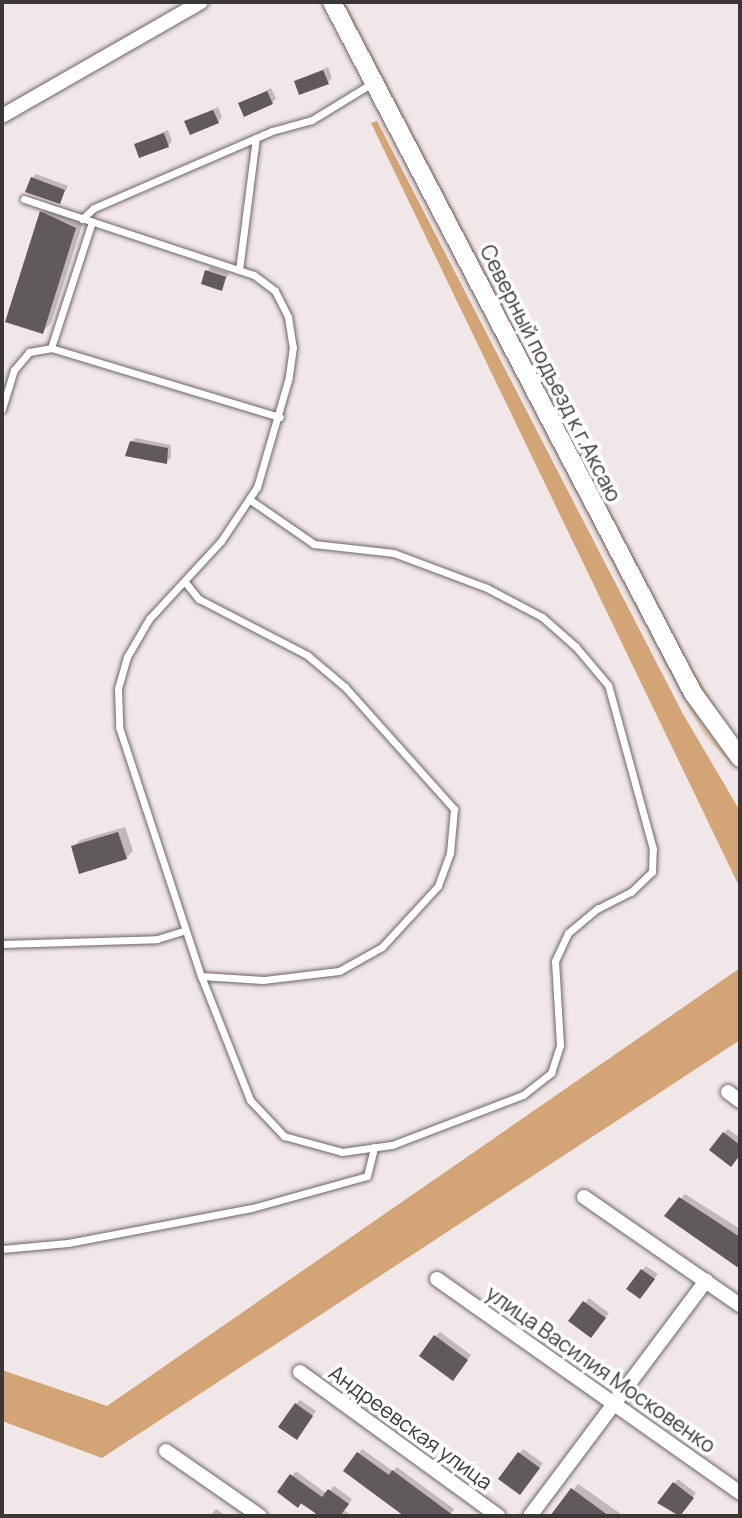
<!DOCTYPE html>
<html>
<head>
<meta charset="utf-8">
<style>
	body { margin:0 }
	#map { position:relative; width:742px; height:1518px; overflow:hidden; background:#f1e7e8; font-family:Manrope,sans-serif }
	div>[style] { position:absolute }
	.green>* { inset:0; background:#edd0b2 }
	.forest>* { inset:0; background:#d3a475 }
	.shadow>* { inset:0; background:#0003 }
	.building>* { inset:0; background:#60595d }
	.roads { filter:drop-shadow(0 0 2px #6d6566) drop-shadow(0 0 2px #6d6566) }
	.service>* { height:7px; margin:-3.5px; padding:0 3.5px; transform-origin:3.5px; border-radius:3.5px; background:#fff }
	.minor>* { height:14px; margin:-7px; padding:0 7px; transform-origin:7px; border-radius:7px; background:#fff }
	.tertiary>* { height:18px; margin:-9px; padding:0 9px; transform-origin:9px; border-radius:9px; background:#fff }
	span { translate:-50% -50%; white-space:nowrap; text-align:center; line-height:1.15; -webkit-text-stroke:7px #fff; paint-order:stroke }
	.street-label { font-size:21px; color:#3b3737 }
	.frame { position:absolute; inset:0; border:4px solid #3b3737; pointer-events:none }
</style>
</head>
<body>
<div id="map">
	<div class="green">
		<i style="clip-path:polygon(340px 2px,345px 2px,690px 664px,740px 747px,704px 699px)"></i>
		<i style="clip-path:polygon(372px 100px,689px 700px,740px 774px,705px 736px,682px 696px)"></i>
	</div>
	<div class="forest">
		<i style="clip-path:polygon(377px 121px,683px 714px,740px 811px,740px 888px,371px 123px)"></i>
		<i style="clip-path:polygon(740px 968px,740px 1040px,102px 1458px,2px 1421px,2px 1370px,107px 1406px)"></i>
	</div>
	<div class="shadow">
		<i style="clip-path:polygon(328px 67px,332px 78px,328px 82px,296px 82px)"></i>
		<i style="clip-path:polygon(271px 88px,276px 98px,272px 103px,240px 104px)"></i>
		<i style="clip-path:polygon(218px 107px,222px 117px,218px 122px,186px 121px)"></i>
		<i style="clip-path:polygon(168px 130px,172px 141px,168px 146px,136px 144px)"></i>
		<i style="clip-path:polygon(36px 174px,68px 186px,59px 202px,32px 178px)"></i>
		<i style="clip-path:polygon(51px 203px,84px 219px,51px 323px,42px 332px,7px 321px,42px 212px)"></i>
		<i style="clip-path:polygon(211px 267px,229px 273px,221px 289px,207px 271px)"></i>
		<i style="clip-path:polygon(136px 438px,171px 445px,171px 458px,166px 462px,131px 442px)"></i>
		<i style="clip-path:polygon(125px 827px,133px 851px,126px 858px,73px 847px,80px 840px)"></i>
		<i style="clip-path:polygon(728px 1129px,740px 1138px,740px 1154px,735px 1161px,724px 1133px)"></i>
		<i style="clip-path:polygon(685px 1194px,740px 1229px,740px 1268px,667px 1216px)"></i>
		<i style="clip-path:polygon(646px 1266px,658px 1274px,644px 1293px,642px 1270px)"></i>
		<i style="clip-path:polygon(589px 1298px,609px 1313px,595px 1331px,571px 1320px)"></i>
		<i style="clip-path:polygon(440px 1332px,471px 1355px,457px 1374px,436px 1336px)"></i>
		<i style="clip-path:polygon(300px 1400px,316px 1411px,300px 1433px,296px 1404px)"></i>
		<i style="clip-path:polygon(362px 1449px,393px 1471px,397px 1467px,454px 1509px,450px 1516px,407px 1516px,346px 1470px)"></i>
		<i style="clip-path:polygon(523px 1449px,543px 1463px,524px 1489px,500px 1478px)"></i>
		<i style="clip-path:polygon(296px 1471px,327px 1494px,334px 1486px,352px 1499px,344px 1510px,352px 1516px,322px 1516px,279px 1492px)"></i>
		<i style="clip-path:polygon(678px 1479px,696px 1493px,677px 1516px,659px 1503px)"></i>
		<i style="clip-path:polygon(578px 1484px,624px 1516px,552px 1516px)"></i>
		<i style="clip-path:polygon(216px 1509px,226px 1516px,210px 1516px)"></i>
	</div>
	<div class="building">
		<i style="clip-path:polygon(323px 70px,329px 84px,299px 95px,294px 81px)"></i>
		<i style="clip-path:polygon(267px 91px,273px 104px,244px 117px,238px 103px)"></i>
		<i style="clip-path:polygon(213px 110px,219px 123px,190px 135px,184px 121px)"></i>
		<i style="clip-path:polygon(164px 133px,169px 147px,139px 158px,134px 144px)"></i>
		<i style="clip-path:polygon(31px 177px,65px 190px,60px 204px,25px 192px)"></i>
		<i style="clip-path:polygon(40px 211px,76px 228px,43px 334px,5px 322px)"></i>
		<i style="clip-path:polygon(205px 270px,226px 277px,222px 291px,201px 284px)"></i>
		<i style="clip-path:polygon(130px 441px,168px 448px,167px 464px,125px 456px)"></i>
		<i style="clip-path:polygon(118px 832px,127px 859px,79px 874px,71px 846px)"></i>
		<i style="clip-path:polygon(723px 1132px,740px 1145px,740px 1155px,731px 1167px,709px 1150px)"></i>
		<i style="clip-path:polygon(679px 1197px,740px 1237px,740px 1269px,664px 1216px)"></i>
		<i style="clip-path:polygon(641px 1269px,655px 1279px,640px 1299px,626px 1289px)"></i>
		<i style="clip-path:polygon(583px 1301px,606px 1318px,591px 1338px,568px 1321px)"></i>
		<i style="clip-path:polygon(434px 1335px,468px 1360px,453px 1381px,419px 1356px)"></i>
		<i style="clip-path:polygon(295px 1403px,313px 1416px,297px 1440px,278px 1427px)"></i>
		<i style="clip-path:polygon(357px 1452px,389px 1475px,392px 1470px,454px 1516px,404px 1516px,343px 1471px)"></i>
		<i style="clip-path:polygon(518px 1452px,540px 1468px,520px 1495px,498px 1479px)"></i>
		<i style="clip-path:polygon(290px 1474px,322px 1497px,328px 1489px,349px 1504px,340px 1516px,319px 1516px,301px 1503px,298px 1508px,277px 1492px)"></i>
		<i style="clip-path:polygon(673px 1482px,694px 1498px,680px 1516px,657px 1503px)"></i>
		<i style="clip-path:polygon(571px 1488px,609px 1516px,550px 1516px)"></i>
	</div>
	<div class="roads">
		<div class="service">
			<i style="left:24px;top:199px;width:242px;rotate:18.3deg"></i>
			<i style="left:254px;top:275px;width:26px;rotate:37deg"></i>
			<i style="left:275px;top:291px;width:29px;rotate:63deg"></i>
			<i style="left:288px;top:317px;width:30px;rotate:81deg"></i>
			<i style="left:293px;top:347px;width:30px;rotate:98deg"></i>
			<i style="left:289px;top:377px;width:115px;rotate:106.2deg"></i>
			<i style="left:257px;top:487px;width:65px;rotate:123.7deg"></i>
			<i style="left:221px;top:541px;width:106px;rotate:132.7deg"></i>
			<i style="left:149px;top:619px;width:44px;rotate:120.1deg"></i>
			<i style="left:127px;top:657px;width:33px;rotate:106deg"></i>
			<i style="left:118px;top:689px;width:38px;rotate:88deg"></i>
			<i style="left:119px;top:727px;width:262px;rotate:71.8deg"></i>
			<i style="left:201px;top:976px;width:133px;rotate:68.4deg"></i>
			<i style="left:250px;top:1100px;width:50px;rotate:46.6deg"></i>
			<i style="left:284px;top:1136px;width:60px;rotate:15.4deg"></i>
			<i style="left:342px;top:1152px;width:50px;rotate:-8deg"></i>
			<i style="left:392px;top:1145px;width:140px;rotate:-20.9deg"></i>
			<i style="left:523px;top:1095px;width:36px;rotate:-38deg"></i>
			<i style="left:551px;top:1073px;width:29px;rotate:-72deg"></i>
			<i style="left:560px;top:1045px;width:84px;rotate:-93.4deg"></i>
			<i style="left:555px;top:961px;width:31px;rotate:-65deg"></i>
			<i style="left:568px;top:933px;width:38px;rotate:-40deg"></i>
			<i style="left:597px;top:909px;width:38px;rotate:-27deg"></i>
			<i style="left:631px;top:892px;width:29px;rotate:-44deg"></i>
			<i style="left:652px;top:872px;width:23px;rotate:-88deg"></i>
			<i style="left:653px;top:849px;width:170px;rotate:-105.3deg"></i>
			<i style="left:608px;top:685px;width:50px;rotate:-130.1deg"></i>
			<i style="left:576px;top:647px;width:45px;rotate:-138.6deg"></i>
			<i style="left:542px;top:617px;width:62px;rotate:-152.2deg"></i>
			<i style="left:487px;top:588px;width:99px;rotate:-159.4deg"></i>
			<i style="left:394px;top:553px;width:81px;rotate:-173.6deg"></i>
			<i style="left:314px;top:544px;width:79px;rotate:-145.3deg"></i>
			<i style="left:82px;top:219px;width:16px;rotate:-43deg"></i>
			<i style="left:94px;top:208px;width:194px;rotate:-23.4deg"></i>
			<i style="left:272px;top:131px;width:41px;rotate:-15.4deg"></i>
			<i style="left:312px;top:120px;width:73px;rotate:-31.5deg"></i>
			<i style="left:239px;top:270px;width:133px;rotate:-82.7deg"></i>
			<i style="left:51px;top:348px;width:133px;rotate:-72deg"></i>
			<i style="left:2px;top:409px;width:41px;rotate:-72.9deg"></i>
			<i style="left:14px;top:370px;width:23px;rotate:-50deg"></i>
			<i style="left:29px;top:352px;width:22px;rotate:-10deg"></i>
			<i style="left:51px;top:348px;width:239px;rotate:16.8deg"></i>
			<i style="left:185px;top:582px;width:22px;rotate:51deg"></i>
			<i style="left:199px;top:599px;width:122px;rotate:27.4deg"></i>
			<i style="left:307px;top:655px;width:50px;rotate:40.1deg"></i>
			<i style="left:345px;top:687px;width:164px;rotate:48.2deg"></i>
			<i style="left:454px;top:809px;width:44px;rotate:95.2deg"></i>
			<i style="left:450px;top:853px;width:35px;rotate:110deg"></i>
			<i style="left:438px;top:886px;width:83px;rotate:132.6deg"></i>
			<i style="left:382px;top:947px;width:49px;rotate:150.8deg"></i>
			<i style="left:339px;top:971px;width:77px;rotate:173.2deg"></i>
			<i style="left:263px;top:980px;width:62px;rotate:-176.3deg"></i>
			<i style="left:2px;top:944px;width:155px;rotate:-1.8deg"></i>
			<i style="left:157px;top:939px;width:30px;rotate:-17deg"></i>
			<i style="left:2px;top:1249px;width:66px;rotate:-5.2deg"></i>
			<i style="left:68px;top:1243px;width:187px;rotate:-10.8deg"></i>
			<i style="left:252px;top:1208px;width:119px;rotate:-15.5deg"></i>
			<i style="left:367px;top:1176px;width:30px;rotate:-76deg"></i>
		</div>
		<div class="minor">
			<i style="left:2px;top:116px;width:229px;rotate:-29.8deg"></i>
			<i style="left:728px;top:1092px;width:15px;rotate:37deg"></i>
			<i style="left:584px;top:1197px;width:190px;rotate:34.7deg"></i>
			<i style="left:437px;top:1279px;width:371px;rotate:35.2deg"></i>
			<i style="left:300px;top:1372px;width:245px;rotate:36deg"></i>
			<i style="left:166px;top:1451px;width:114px;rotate:34.7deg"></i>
			<i style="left:530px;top:1516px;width:294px;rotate:-53.2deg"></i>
		</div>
		<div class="tertiary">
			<i style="left:332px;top:2px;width:780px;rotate:62.42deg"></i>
			<i style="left:693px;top:693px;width:80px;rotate:54.1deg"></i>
		</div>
	</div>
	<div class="street-label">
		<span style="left:551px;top:373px;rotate:63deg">Северный подъезд к г.Аксаю</span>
		<span style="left:601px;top:1369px;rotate:35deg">улица Василия Московенко</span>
		<span style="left:411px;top:1427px;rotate:36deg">Андреевская улица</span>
	</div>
	<div class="frame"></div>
</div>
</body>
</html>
